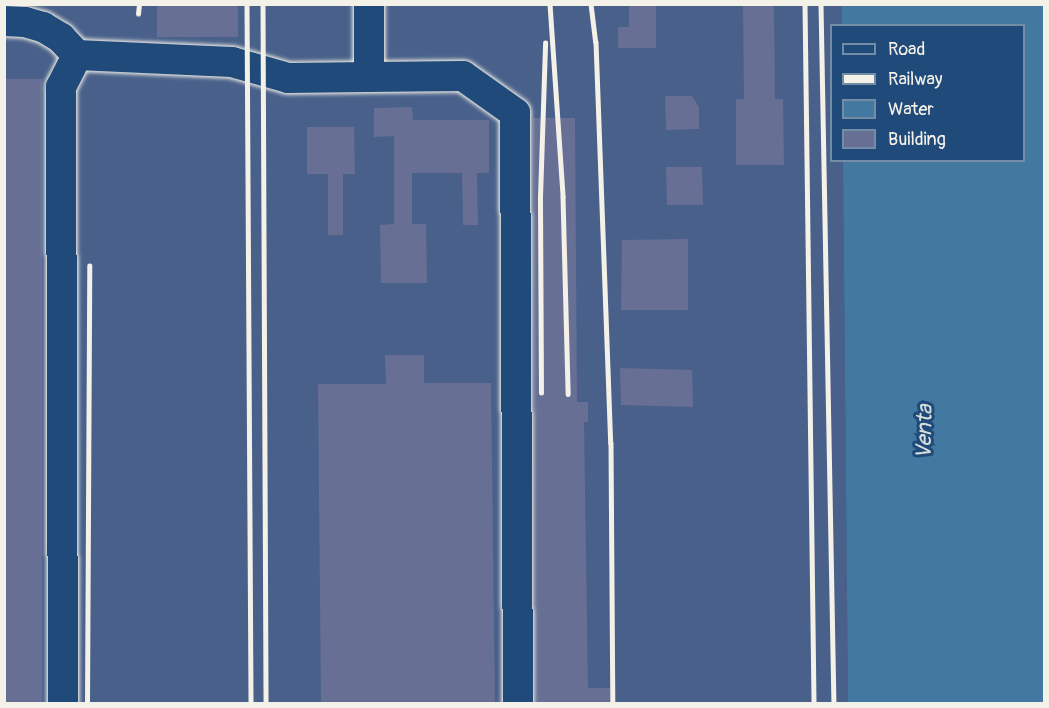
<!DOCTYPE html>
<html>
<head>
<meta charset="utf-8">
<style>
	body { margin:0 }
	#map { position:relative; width:1049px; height:708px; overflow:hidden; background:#355582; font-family:Pangolin,sans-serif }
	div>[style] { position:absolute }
	.built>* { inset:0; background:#48608a }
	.water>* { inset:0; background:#4378a0 }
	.building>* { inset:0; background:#676f95 }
	.roads { filter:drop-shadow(0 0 2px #f4f1e8) drop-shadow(0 0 2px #f4f1e8) }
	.minor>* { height:30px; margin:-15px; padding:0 15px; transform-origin:15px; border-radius:15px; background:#1f4a7a }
	.rail>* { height:4.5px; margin:-2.25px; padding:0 2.25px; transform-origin:2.25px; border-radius:2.25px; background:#f4f1e8 }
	span { translate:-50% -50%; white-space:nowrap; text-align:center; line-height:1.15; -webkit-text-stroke:6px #1f4a7a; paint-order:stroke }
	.water-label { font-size:22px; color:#d9dfdd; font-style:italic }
	.frame { position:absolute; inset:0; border:6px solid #f4f1e8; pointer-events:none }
	.legend { position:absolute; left:830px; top:24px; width:195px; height:138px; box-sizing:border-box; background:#1f4a7a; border:2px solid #748da6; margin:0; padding:8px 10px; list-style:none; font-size:18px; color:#f4f1e8 }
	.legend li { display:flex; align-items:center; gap:12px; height:30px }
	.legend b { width:30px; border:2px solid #748da6 }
</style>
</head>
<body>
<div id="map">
	<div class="built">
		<i style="clip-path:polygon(4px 5px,842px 5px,842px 25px,832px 26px,832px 160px,843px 161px,848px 703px,5px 703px)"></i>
	</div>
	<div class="water">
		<i style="clip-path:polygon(842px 5px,1044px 5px,1044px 703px,848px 703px,843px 161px,1024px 160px,1024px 26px,842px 25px)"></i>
	</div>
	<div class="building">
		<i style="clip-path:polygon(157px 4px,238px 4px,238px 37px,157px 37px)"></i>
		<i style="clip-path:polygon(629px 4px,656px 4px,656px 48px,618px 48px,618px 27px,629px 27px)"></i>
		<i style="clip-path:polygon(743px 4px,774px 4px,775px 99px,783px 99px,784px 165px,736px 165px,736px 99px,744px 99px)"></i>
		<i style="clip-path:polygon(4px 79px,42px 79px,42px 704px,4px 704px)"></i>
		<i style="clip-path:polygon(665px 96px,692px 96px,699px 107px,699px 129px,666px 130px)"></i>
		<i style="clip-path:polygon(412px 107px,413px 120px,489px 120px,489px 173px,477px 173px,478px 225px,463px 225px,462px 173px,412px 173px,412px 224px,426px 224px,427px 283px,381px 283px,380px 225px,394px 224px,394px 136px,374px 137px,374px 108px)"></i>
		<i style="clip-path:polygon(533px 118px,575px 118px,577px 402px,588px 402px,588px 422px,584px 422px,588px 688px,610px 688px,610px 704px,535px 704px)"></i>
		<i style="clip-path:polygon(307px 127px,354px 127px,355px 174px,343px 174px,343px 235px,328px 235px,328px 174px,307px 174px)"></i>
		<i style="clip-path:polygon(666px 167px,702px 167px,703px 205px,667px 205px)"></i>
		<i style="clip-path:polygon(688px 239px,688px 310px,621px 310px,622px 240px)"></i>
		<i style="clip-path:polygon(385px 355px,424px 355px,424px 383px,491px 383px,495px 704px,321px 704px,318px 384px,386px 384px)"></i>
		<i style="clip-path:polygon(620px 368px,692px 370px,693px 407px,621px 405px)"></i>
	</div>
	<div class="roads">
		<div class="minor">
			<i style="left:369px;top:4px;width:73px;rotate:90deg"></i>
			<i style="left:369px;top:77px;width:94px;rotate:-0.6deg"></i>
			<i style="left:463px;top:76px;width:64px;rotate:35.4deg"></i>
			<i style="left:515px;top:113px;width:591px;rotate:89.71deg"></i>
			<i style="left:4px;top:21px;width:21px;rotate:3deg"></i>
			<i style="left:25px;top:22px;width:19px;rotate:16deg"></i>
			<i style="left:43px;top:27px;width:21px;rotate:31deg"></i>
			<i style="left:61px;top:38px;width:23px;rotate:47deg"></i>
			<i style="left:77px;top:55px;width:155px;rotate:2.6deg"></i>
			<i style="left:232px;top:62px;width:58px;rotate:15.9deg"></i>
			<i style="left:288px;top:78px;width:81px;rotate:-0.7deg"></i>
			<i style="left:63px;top:704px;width:617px;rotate:-90.19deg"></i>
			<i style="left:61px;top:87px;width:36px;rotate:-63deg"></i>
		</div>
	</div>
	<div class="rail">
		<i style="left:247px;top:4px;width:700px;rotate:89.67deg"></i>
		<i style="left:263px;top:4px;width:700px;rotate:89.75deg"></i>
		<i style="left:550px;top:4px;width:193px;rotate:86.1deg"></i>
		<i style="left:563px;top:197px;width:197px;rotate:88.5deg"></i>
		<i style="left:591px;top:4px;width:38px;rotate:83deg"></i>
		<i style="left:596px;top:42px;width:401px;rotate:87.9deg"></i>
		<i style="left:611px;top:443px;width:261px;rotate:89.6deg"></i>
		<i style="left:805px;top:4px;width:700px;rotate:89.26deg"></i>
		<i style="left:821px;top:4px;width:700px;rotate:88.94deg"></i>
		<i style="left:138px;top:14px;width:10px;rotate:-84deg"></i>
		<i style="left:541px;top:393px;width:196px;rotate:-90.3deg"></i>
		<i style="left:540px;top:197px;width:154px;rotate:-88.1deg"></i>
		<i style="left:87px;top:704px;width:438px;rotate:-89.7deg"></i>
	</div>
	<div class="water-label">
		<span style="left:925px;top:432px;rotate:-89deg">Venta</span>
	</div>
	<div class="frame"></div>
	<ul class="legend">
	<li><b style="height:8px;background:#1f4a7a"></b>Road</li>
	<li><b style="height:8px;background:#f4f1e8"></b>Railway</li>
	<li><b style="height:16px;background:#4378a0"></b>Water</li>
	<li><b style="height:16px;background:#676f95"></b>Building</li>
	</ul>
</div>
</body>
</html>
